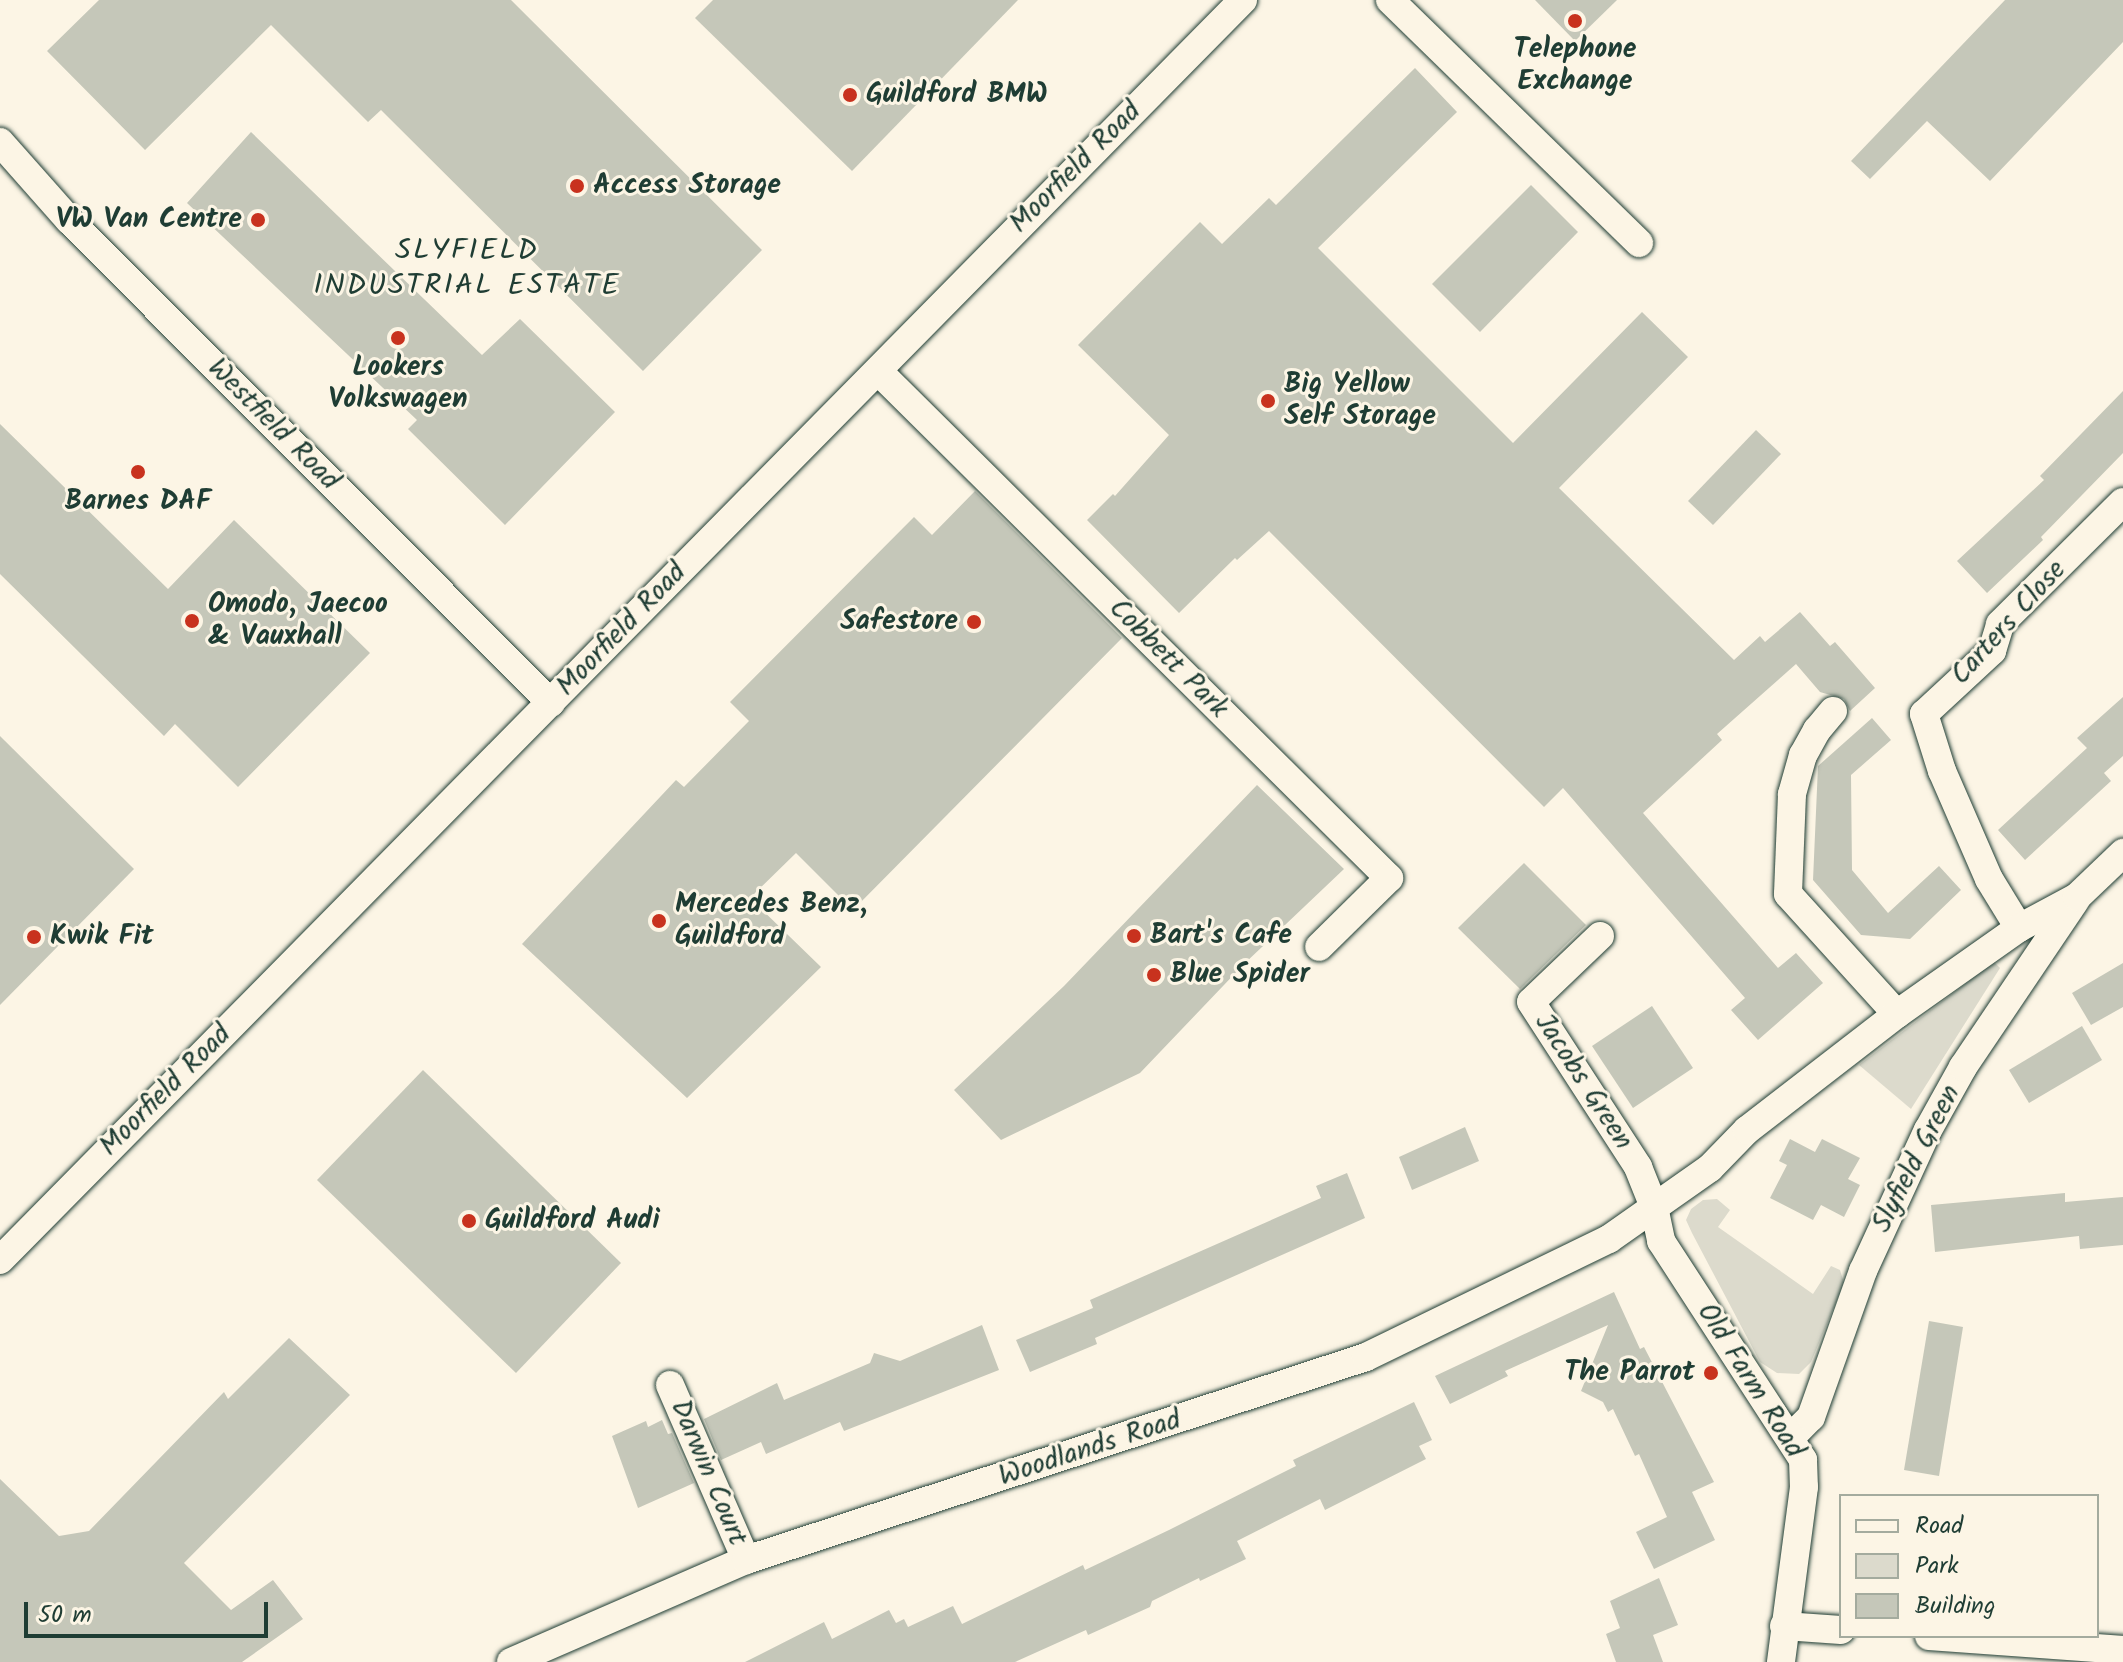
<!DOCTYPE html>
<html>
<head>
<meta charset="utf-8">
<style>
	body { margin:0 }
	#map { position:relative; width:2123px; height:1662px; overflow:hidden; background:#fcf5e5; font-family:Kalam,sans-serif }
	div>[style] { position:absolute }
	.green>* { inset:0; background:#dcdacc }
	.building>* { inset:0; background:#c5c7b9 }
	.roads { filter:drop-shadow(0 0 2px #1f3d34) drop-shadow(0 0 2px #1f3d34) }
	.minor>* { height:28px; margin:-14px; padding:0 14px; transform-origin:14px; border-radius:14px; background:#fcf5e5 }
	.dots>* { width:22px; height:22px; translate:-50% -50%; box-sizing:border-box; border:4px solid #fcf5e5; border-radius:50% }
	span { translate:-50% -50%; white-space:nowrap; text-align:center; line-height:1.15; -webkit-text-stroke:6px #fcf5e5; paint-order:stroke }
	.poi-label { font-size:28px; color:#1f3d34; font-weight:700 }
	.left { translate:0 -50%; text-align:left }
	.right { translate:-100% -50%; text-align:right }
	.street-label { font-size:28px; color:#1f3d34 }
	.neighbourhood-label { font-size:30px; color:#1f3d34; letter-spacing:2px }
	.legend { position:absolute; left:1839px; top:1494px; width:260px; height:144px; box-sizing:border-box; background:#fcf5e5; border:2px solid #a4ab9e; margin:0; padding:10px 14px; list-style:none; font-size:24px; color:#1f3d34 }
	.legend li { display:flex; align-items:center; gap:16px; height:40px }
	.legend b { width:40px; border:2px solid #a4ab9e }
	.scale { position:absolute; left:24px; top:1602px; width:244px; height:36px; box-sizing:border-box; border:4px solid #1f3d34; border-top:0; padding-left:10px; font-size:24px; line-height:28px; white-space:nowrap; color:#1f3d34; -webkit-text-stroke:6px #fcf5e5; paint-order:stroke }
</style>
</head>
<body>
<div id="map">
	<div class="green">
		<i style="clip-path:polygon(1994px 962px,2000px 968px,1911px 1109px,1859px 1065px)"></i>
		<i style="clip-path:polygon(1717px 1199px,1730px 1210px,1718px 1227px,1813px 1294px,1831px 1266px,1840px 1270px,1844px 1283px,1811px 1362px,1799px 1374px,1777px 1373px,1760px 1362px,1692px 1233px,1686px 1220px,1691px 1209px,1703px 1200px)"></i>
	</div>
	<div class="building">
		<i style="clip-path:polygon(99px 0,511px 0,762px 250px,643px 371px,381px 110px,368px 122px,271px 25px,145px 150px,47px 51px)"></i>
		<i style="clip-path:polygon(713px 0,1018px 0,852px 171px,695px 18px)"></i>
		<i style="clip-path:polygon(1535px 0,1617px 0,1575px 41px)"></i>
		<i style="clip-path:polygon(2005px 0,2123px 0,2123px 42px,1990px 181px,1927px 121px,1870px 179px,1851px 161px)"></i>
		<i style="clip-path:polygon(1415px 68px,1457px 112px,1318px 248px,1513px 443px,1642px 312px,1688px 357px,1559px 488px,1734px 660px,1760px 636px,1765px 642px,1800px 612px,1830px 646px,1835px 642px,1875px 688px,1850px 711px,1844px 699px,1820px 692px,1796px 664px,1717px 734px,1722px 740px,1643px 813px,1778px 968px,1796px 953px,1823px 983px,1758px 1040px,1731px 1010px,1745px 998px,1563px 788px,1544px 807px,1269px 531px,1237px 560px,1235px 558px,1179px 613px,1087px 520px,1113px 494px,1115px 496px,1169px 435px,1078px 345px,1200px 222px,1222px 244px,1269px 198px,1276px 205px)"></i>
		<i style="clip-path:polygon(251px 132px,482px 355px,520px 319px,615px 412px,505px 525px,408px 429px,417px 420px,187px 203px)"></i>
		<i style="clip-path:polygon(1531px 185px,1578px 232px,1480px 332px,1432px 284px)"></i>
		<i style="clip-path:polygon(2123px 391px,2123px 453px,2041px 537px,2043px 540px,1987px 593px,1957px 561px,2044px 480px,2040px 476px)"></i>
		<i style="clip-path:polygon(0 424px,168px 589px,234px 520px,370px 653px,238px 787px,175px 724px,164px 736px,0 574px)"></i>
		<i style="clip-path:polygon(1756px 430px,1781px 454px,1713px 525px,1688px 501px)"></i>
		<i style="clip-path:polygon(975px 491px,1122px 638px,853px 910px,796px 853px,750px 898px,821px 967px,687px 1098px,522px 944px,676px 780px,684px 787px,749px 721px,730px 702px,914px 517px,932px 535px)"></i>
		<i style="clip-path:polygon(2123px 697px,2123px 756px,2104px 773px,2111px 781px,2025px 860px,1998px 830px,2087px 748px,2077px 738px)"></i>
		<i style="clip-path:polygon(1872px 718px,1891px 740px,1851px 775px,1852px 870px,1888px 913px,1939px 866px,1961px 890px,1910px 939px,1861px 935px,1813px 880px,1818px 766px)"></i>
		<i style="clip-path:polygon(0 736px,134px 869px,0 1005px)"></i>
		<i style="clip-path:polygon(1257px 785px,1344px 869px,1244px 964px,1140px 1073px,1001px 1140px,954px 1090px,1064px 986px)"></i>
		<i style="clip-path:polygon(1524px 863px,1586px 925px,1520px 989px,1458px 928px)"></i>
		<i style="clip-path:polygon(2123px 963px,2123px 1007px,2091px 1025px,2072px 993px)"></i>
		<i style="clip-path:polygon(1652px 1006px,1693px 1068px,1633px 1108px,1592px 1046px)"></i>
		<i style="clip-path:polygon(2082px 1026px,2102px 1060px,2029px 1103px,2009px 1070px)"></i>
		<i style="clip-path:polygon(423px 1070px,621px 1263px,516px 1373px,317px 1180px)"></i>
		<i style="clip-path:polygon(1465px 1127px,1479px 1161px,1412px 1190px,1399px 1157px)"></i>
		<i style="clip-path:polygon(1790px 1139px,1815px 1152px,1822px 1139px,1860px 1158px,1848px 1179px,1860px 1185px,1844px 1217px,1821px 1205px,1813px 1220px,1770px 1198px,1787px 1165px,1779px 1161px)"></i>
		<i style="clip-path:polygon(1347px 1173px,1365px 1218px,1095px 1338px,1097px 1344px,1030px 1372px,1016px 1340px,1093px 1308px,1090px 1300px,1321px 1198px,1316px 1186px)"></i>
		<i style="clip-path:polygon(2065px 1193px,2065px 1202px,2123px 1197px,2123px 1245px,2080px 1249px,2079px 1236px,1935px 1252px,1931px 1205px)"></i>
		<i style="clip-path:polygon(1614px 1292px,1640px 1349px,1644px 1347px,1714px 1482px,1692px 1492px,1715px 1540px,1654px 1569px,1636px 1532px,1667px 1517px,1639px 1454px,1635px 1456px,1613px 1409px,1608px 1412px,1603px 1402px,1581px 1391px,1608px 1325px,1505px 1371px,1508px 1376px,1450px 1404px,1435px 1376px)"></i>
		<i style="clip-path:polygon(1929px 1321px,1963px 1327px,1939px 1476px,1904px 1470px)"></i>
		<i style="clip-path:polygon(982px 1325px,999px 1370px,844px 1431px,840px 1422px,766px 1454px,761px 1442px,721px 1460px,704px 1419px,777px 1383px,784px 1400px,870px 1363px,874px 1353px,900px 1361px)"></i>
		<i style="clip-path:polygon(289px 1338px,350px 1395px,184px 1563px,231px 1610px,273px 1580px,303px 1619px,242px 1662px,0 1662px,0 1479px,59px 1536px,89px 1531px,224px 1392px,228px 1399px)"></i>
		<i style="clip-path:polygon(1414px 1402px,1432px 1440px,1419px 1446px,1426px 1459px,1325px 1510px,1320px 1499px,1237px 1541px,1246px 1559px,1200px 1581px,1199px 1578px,1152px 1601px,1150px 1607px,1088px 1635px,1086px 1630px,1015px 1662px,745px 1662px,824px 1622px,832px 1639px,889px 1610px,896px 1623px,904px 1619px,908px 1627px,953px 1606px,962px 1624px,1083px 1565px,1085px 1570px,1169px 1530px,1296px 1466px,1293px 1460px)"></i>
		<i style="clip-path:polygon(662px 1420px,668px 1434px,672px 1433px,694px 1483px,638px 1508px,612px 1436px,646px 1421px,648px 1427px)"></i>
		<i style="clip-path:polygon(1659px 1578px,1678px 1625px,1653px 1635px,1663px 1662px,1616px 1662px,1606px 1634px,1620px 1628px,1610px 1601px)"></i>
	</div>
	<div class="roads">
		<div class="minor">
			<i style="left:1390px;top:0;width:348px;rotate:44.3deg"></i>
			<i style="left:0;top:142px;width:104px;rotate:48.5deg"></i>
			<i style="left:69px;top:220px;width:682px;rotate:45.06deg"></i>
			<i style="left:878px;top:371px;width:720px;rotate:44.77deg"></i>
			<i style="left:1389px;top:878px;width:98px;rotate:135.4deg"></i>
			<i style="left:1833px;top:711px;width:25px;rotate:130deg"></i>
			<i style="left:1817px;top:730px;width:29px;rotate:119deg"></i>
			<i style="left:1803px;top:755px;width:41px;rotate:105.8deg"></i>
			<i style="left:1792px;top:794px;width:100px;rotate:92.3deg"></i>
			<i style="left:1788px;top:894px;width:162px;rotate:47.8deg"></i>
			<i style="left:2019px;top:928px;width:57px;rotate:-121.5deg"></i>
			<i style="left:1989px;top:879px;width:118px;rotate:-113.5deg"></i>
			<i style="left:1942px;top:771px;width:60px;rotate:-107.5deg"></i>
			<i style="left:1924px;top:714px;width:93px;rotate:-42.8deg"></i>
			<i style="left:1992px;top:651px;width:28px;rotate:-73deg"></i>
			<i style="left:2000px;top:624px;width:173px;rotate:-44.8deg"></i>
			<i style="left:1600px;top:936px;width:95px;rotate:136.3deg"></i>
			<i style="left:1531px;top:1002px;width:197px;rotate:57deg"></i>
			<i style="left:1638px;top:1167px;width:43px;rotate:68.2deg"></i>
			<i style="left:1654px;top:1207px;width:35px;rotate:78deg"></i>
			<i style="left:1661px;top:1241px;width:261px;rotate:57deg"></i>
			<i style="left:1803px;top:1460px;width:27px;rotate:88deg"></i>
			<i style="left:1804px;top:1487px;width:177px;rotate:97.5deg"></i>
			<i style="left:0;top:1260px;width:1770px;rotate:-45.39deg"></i>
			<i style="left:670px;top:1385px;width:191px;rotate:66.5deg"></i>
			<i style="left:1791px;top:1437px;width:28px;rotate:-45deg"></i>
			<i style="left:1811px;top:1417px;width:155px;rotate:-70.4deg"></i>
			<i style="left:1863px;top:1271px;width:155px;rotate:-65.3deg"></i>
			<i style="left:1928px;top:1130px;width:72px;rotate:-60.9deg"></i>
			<i style="left:1963px;top:1067px;width:200px;rotate:-56deg"></i>
			<i style="left:1784px;top:1626px;width:57px;rotate:4deg"></i>
			<i style="left:1929px;top:1636px;width:195px;rotate:4.1deg"></i>
			<i style="left:511px;top:1662px;width:256px;rotate:-23.5deg"></i>
			<i style="left:746px;top:1560px;width:652px;rotate:-18.13deg"></i>
			<i style="left:1366px;top:1357px;width:270px;rotate:-25.9deg"></i>
			<i style="left:1609px;top:1239px;width:123px;rotate:-35.1deg"></i>
			<i style="left:1710px;top:1168px;width:53px;rotate:-45.8deg"></i>
			<i style="left:1747px;top:1130px;width:190px;rotate:-37.7deg"></i>
			<i style="left:1897px;top:1014px;width:149px;rotate:-35.2deg"></i>
			<i style="left:2019px;top:928px;width:66px;rotate:-28.1deg"></i>
			<i style="left:2077px;top:897px;width:64px;rotate:-43.7deg"></i>
		</div>
	</div>
	<div class="dots">
		<i style="left:1575px;top:21px;background:#c8321e"></i>
		<i style="left:850px;top:95px;background:#c8321e"></i>
		<i style="left:577px;top:186px;background:#c8321e"></i>
		<i style="left:258px;top:220px;background:#c8321e"></i>
		<i style="left:398px;top:338px;background:#c8321e"></i>
		<i style="left:1268px;top:401px;background:#c8321e"></i>
		<i style="left:138px;top:472px;background:#c8321e"></i>
		<i style="left:192px;top:621px;background:#c8321e"></i>
		<i style="left:974px;top:622px;background:#c8321e"></i>
		<i style="left:659px;top:921px;background:#c8321e"></i>
		<i style="left:1134px;top:936px;background:#c8321e"></i>
		<i style="left:34px;top:937px;background:#c8321e"></i>
		<i style="left:1154px;top:975px;background:#c8321e"></i>
		<i style="left:469px;top:1221px;background:#c8321e"></i>
		<i style="left:1711px;top:1373px;background:#c8321e"></i>
	</div>
	<div class="poi-label">
		<span style="left:1575px;top:66px">Telephone<br>Exchange</span>
		<span class="left" style="left:866px;top:95px">Guildford BMW</span>
		<span class="left" style="left:593px;top:186px">Access Storage</span>
		<span class="right" style="left:242px;top:220px">VW Van Centre</span>
		<span style="left:398px;top:384px">Lookers<br>Volkswagen</span>
		<span class="left" style="left:1284px;top:401px">Big Yellow<br>Self Storage</span>
		<span style="left:138px;top:502px">Barnes DAF</span>
		<span class="left" style="left:208px;top:621px">Omodo, Jaecoo<br>&amp; Vauxhall</span>
		<span class="right" style="left:958px;top:622px">Safestore</span>
		<span class="left" style="left:675px;top:921px">Mercedes Benz,<br>Guildford</span>
		<span class="left" style="left:1150px;top:936px">Bart's Cafe</span>
		<span class="left" style="left:50px;top:937px">Kwik Fit</span>
		<span class="left" style="left:1170px;top:975px">Blue Spider</span>
		<span class="left" style="left:485px;top:1221px">Guildford Audi</span>
		<span class="right" style="left:1695px;top:1373px">The Parrot</span>
	</div>
	<div class="street-label">
		<span style="left:1076px;top:168px;rotate:-45deg">Moorfield Road</span>
		<span style="left:273px;top:425px;rotate:45deg">Westfield Road</span>
		<span style="left:2009px;top:623px;rotate:-48deg">Carters Close</span>
		<span style="left:622px;top:630px;rotate:-46deg">Moorfield Road</span>
		<span style="left:1168px;top:659px;rotate:45deg">Cobbett Park</span>
		<span style="left:1583px;top:1082px;rotate:57deg">Jacobs Green</span>
		<span style="left:166px;top:1091px;rotate:-45deg">Moorfield Road</span>
		<span style="left:1917px;top:1159px;rotate:-63deg">Slyfield Green</span>
		<span style="left:1750px;top:1381px;rotate:58deg">Old Farm Road</span>
		<span style="left:1090px;top:1449px;rotate:-18deg">Woodlands Road</span>
		<span style="left:708px;top:1473px;rotate:67deg">Darwin Court</span>
	</div>
	<div class="neighbourhood-label">
		<span style="left:467px;top:268px">SLYFIELD<br>INDUSTRIAL ESTATE</span>
	</div>
	<ul class="legend">
	<li><b style="height:10px;background:#fcf5e5"></b>Road</li>
	<li><b style="height:22px;background:#dcdacc"></b>Park</li>
	<li><b style="height:22px;background:#c5c7b9"></b>Building</li>
	</ul>
	<div class="scale">50 m</div>
</div>
</body>
</html>
